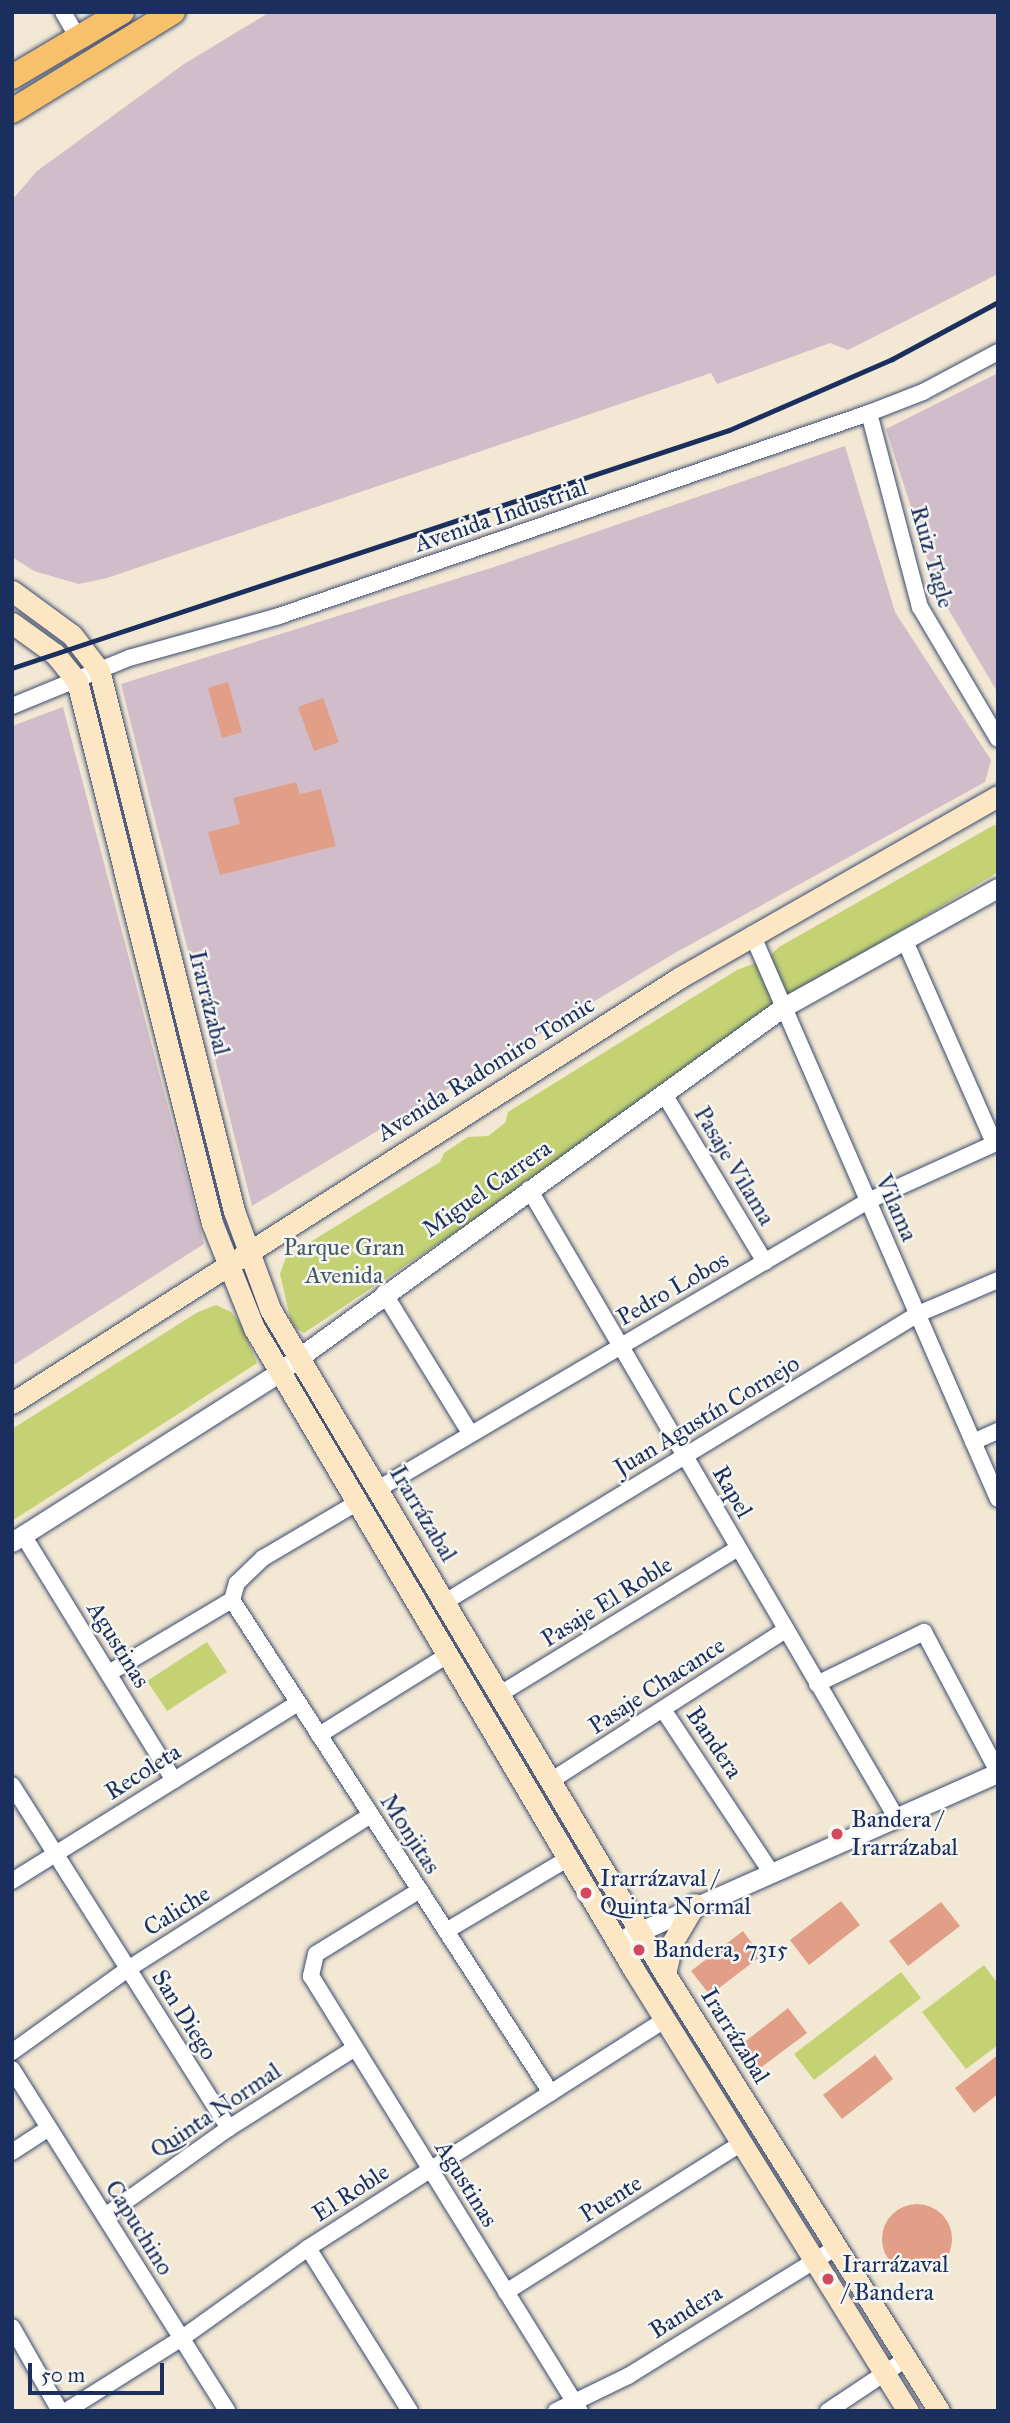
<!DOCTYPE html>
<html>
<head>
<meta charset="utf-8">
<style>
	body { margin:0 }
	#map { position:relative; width:1010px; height:2423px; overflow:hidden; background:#f2e8d4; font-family:"IM FELL Great Primer",serif }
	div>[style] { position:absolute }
	.industrial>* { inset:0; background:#d1bdca }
	.green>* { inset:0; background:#c4d274 }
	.building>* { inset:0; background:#e19f87 }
	.round { border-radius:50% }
	.roads { filter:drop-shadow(0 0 2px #3b4b70) drop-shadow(0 0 2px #3b4b70) }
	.minor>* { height:16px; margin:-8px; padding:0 8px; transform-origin:8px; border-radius:8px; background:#fff }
	.tertiary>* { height:19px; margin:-9.5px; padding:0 9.5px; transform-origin:9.5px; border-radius:9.5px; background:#fff }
	.secondary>* { height:21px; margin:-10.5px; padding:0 10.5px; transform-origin:10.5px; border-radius:10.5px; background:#fce6c4 }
	.primary>* { height:24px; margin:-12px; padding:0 12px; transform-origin:12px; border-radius:12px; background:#f7c06b }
	.rail>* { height:5px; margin:-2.5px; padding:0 2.5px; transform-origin:2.5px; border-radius:2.5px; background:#1b2f5e }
	.dots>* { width:19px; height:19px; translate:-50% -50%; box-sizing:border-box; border:4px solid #f6f6f2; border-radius:50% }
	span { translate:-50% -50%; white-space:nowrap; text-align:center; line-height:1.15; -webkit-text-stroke:5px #f6f6f2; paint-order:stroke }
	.street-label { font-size:24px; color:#1b2f5e }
	.park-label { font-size:24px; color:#455864 }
	.poi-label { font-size:24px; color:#1b2f5e }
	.left { translate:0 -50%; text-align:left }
	.frame { position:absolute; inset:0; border:14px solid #1b2f5e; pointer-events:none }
	.scale { position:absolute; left:28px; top:2363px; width:136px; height:32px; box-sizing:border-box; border:4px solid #1b2f5e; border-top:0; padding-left:9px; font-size:21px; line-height:24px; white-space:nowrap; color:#1b2f5e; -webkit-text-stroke:5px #f6f6f2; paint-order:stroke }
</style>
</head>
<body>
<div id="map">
	<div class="industrial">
		<i style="clip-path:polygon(270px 12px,998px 12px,998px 274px,848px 350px,830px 343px,717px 384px,711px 373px,107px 578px,79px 584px,34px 571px,12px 557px,12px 200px,37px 171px,184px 64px)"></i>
		<i style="clip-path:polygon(998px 373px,998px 693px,938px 592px,886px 429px)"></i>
		<i style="clip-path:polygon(845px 446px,895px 612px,991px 760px,985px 782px,675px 953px,252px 1206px,121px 684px,494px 567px)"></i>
		<i style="clip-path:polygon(63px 707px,204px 1244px,12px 1366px,12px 726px)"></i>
	</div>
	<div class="green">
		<i style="clip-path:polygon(994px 825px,998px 826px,998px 872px,779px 1004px,526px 1185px,304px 1333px,292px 1326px,280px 1274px,286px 1257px,440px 1162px,444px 1153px,468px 1137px,488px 1136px,505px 1123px,508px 1112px,737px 970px,766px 959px,779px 947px)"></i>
		<i style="clip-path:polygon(216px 1305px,231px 1312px,241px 1324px,257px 1363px,12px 1521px,12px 1429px,198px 1312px)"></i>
		<i style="clip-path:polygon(207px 1642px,227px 1672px,167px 1711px,147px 1681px)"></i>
		<i style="clip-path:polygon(984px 1965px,998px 1984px,998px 2045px,966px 2069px,922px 2012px)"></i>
		<i style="clip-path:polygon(901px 1972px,921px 1998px,814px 2080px,794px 2054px)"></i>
	</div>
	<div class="building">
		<i style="clip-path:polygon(228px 682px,242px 732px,222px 738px,208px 688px)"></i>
		<i style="clip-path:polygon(323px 698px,339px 742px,314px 751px,298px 707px)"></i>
		<i style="clip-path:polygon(296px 782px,300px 794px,321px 789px,336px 846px,220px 875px,208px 832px,240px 824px,233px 798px)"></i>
		<i style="clip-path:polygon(841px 1901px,860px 1925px,809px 1965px,790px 1940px)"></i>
		<i style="clip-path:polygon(941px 1902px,960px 1926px,908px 1966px,889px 1941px)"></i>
		<i style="clip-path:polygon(743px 1931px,761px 1956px,710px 1995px,691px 1971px)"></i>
		<i style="clip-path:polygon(788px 2008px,807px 2033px,755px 2072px,737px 2048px)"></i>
		<i style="clip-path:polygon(875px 2055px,893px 2079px,842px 2119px,823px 2095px)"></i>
		<i style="clip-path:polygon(998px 2055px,998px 2094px,974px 2113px,955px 2088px)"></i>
		<i class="round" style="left:882px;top:2204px;width:70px;height:70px"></i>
	</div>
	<div class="roads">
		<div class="minor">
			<i style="left:63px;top:12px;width:30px;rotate:60deg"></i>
			<i style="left:869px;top:413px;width:201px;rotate:75.3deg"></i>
			<i style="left:920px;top:607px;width:153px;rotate:59.4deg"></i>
			<i style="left:12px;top:706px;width:126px;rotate:-22.3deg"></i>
			<i style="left:129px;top:658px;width:156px;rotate:-15.6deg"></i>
			<i style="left:279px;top:616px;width:624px;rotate:-18.99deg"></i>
			<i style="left:869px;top:413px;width:58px;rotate:-21.3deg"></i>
			<i style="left:923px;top:392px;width:85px;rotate:-28.1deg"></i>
			<i style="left:752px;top:934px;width:616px;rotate:66.47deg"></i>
			<i style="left:905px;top:941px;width:221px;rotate:66.2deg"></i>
			<i style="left:664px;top:1094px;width:196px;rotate:59deg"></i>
			<i style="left:529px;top:1189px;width:727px;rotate:59.7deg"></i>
			<i style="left:384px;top:1293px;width:164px;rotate:58.4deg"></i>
			<i style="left:973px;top:1442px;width:27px;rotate:-24deg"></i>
			<i style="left:378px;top:1489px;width:568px;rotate:-30.45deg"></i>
			<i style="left:868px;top:1201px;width:143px;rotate:-24.4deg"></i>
			<i style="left:23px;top:1535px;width:288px;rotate:58.4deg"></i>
			<i style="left:232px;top:1600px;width:587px;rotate:57.09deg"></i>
			<i style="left:445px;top:1602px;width:554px;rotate:-31.34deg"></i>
			<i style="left:918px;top:1314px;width:87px;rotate:-23deg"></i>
			<i style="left:109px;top:1673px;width:143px;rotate:-30.7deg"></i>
			<i style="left:232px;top:1600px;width:18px;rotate:-74deg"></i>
			<i style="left:237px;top:1583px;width:36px;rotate:-44deg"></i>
			<i style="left:263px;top:1558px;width:110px;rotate:-30.5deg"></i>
			<i style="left:817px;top:1684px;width:119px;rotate:-25.9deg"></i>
			<i style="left:924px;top:1632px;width:158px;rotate:62.1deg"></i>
			<i style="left:500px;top:1694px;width:279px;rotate:-31.5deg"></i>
			<i style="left:664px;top:1711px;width:193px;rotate:56.4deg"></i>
			<i style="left:319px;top:1735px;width:153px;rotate:-31.9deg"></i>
			<i style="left:552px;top:1780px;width:278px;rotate:-32.7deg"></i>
			<i style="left:12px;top:1785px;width:406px;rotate:57.7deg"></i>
			<i style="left:12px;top:1881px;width:337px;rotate:-31.9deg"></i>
			<i style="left:420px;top:1890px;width:122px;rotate:148.4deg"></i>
			<i style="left:316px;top:1954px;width:23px;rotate:103deg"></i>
			<i style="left:311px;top:1976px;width:511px;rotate:58.27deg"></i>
			<i style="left:446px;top:1931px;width:143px;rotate:-30.7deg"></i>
			<i style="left:12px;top:2052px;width:143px;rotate:-35.6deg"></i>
			<i style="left:128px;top:1969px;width:288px;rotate:-32.4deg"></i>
			<i style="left:12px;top:2069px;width:404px;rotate:57.8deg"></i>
			<i style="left:12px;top:2152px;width:44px;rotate:-33deg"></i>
			<i style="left:105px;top:2216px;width:152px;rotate:-35.4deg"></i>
			<i style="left:229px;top:2128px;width:149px;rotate:-32.4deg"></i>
			<i style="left:308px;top:2248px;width:192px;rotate:58deg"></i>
			<i style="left:506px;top:2292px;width:277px;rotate:-32.3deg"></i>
			<i style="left:12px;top:2327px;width:97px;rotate:60.3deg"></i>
			<i style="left:66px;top:2411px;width:137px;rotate:-32.2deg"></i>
			<i style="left:182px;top:2338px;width:155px;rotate:-35.5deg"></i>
			<i style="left:308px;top:2248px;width:424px;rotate:-32.6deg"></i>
			<i style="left:556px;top:2411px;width:80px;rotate:-25.9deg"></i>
			<i style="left:628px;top:2376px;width:246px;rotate:-31.7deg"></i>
			<i style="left:828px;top:2411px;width:94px;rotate:-33.7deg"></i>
		</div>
		<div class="tertiary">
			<i style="left:12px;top:1542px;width:308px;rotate:-32.4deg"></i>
			<i style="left:272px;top:1377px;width:629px;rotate:-35.89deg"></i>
			<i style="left:782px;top:1008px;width:247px;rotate:-29.1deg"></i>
			<i style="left:618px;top:1941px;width:415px;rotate:-23.9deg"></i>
		</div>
		<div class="secondary">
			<i style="left:12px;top:591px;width:74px;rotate:36.3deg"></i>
			<i style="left:72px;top:635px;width:44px;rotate:52.4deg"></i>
			<i style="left:99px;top:670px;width:558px;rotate:75.99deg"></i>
			<i style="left:234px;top:1211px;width:104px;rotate:69.8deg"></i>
			<i style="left:270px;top:1309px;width:773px;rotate:59.29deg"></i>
			<i style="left:665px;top:1974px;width:516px;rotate:57.91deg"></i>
			<i style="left:12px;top:623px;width:53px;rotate:35.8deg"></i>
			<i style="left:55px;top:654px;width:35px;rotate:51deg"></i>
			<i style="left:77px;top:681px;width:559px;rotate:76.01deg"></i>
			<i style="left:212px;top:1223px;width:113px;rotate:68.2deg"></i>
			<i style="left:254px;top:1328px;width:746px;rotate:59.38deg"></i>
			<i style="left:634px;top:1970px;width:519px;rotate:58.15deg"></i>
			<i style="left:12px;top:1403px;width:791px;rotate:-32.5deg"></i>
			<i style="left:679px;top:978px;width:367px;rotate:-29.7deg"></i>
			<i style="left:665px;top:1974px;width:32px;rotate:-77deg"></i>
			<i style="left:672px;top:1943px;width:45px;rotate:-59.5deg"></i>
		</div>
		<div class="primary">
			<i style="left:12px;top:77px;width:128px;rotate:-30.6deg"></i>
			<i style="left:12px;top:111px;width:189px;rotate:-31.6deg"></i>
		</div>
	</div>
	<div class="rail">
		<i style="left:12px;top:668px;width:755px;rotate:-18.36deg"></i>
		<i style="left:729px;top:430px;width:178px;rotate:-23.5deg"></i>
		<i style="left:892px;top:359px;width:120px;rotate:-28.3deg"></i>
	</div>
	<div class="dots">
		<i style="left:837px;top:1834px;background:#d1495b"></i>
		<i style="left:586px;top:1893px;background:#d1495b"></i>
		<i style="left:639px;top:1950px;background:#d1495b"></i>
		<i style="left:828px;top:2279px;background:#d1495b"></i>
	</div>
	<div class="street-label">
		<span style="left:501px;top:516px;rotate:-19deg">Avenida Industrial</span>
		<span style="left:932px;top:557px;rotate:74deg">Ruiz Tagle</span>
		<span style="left:209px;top:1003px;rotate:76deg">Irarrázabal</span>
		<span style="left:486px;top:1069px;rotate:-32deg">Avenida Radomiro Tomic</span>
		<span style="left:734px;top:1166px;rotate:59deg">Pasaje Vilama</span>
		<span style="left:487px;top:1189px;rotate:-35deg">Miguel Carrera</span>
		<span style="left:896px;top:1208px;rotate:66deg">Vilama</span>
		<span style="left:673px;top:1289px;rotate:-30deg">Pedro Lobos</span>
		<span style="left:707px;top:1416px;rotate:-31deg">Juan Agustín Cornejo</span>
		<span style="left:732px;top:1492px;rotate:60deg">Rapel</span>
		<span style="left:423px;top:1514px;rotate:59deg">Irarrázabal</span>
		<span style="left:607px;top:1602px;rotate:-32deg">Pasaje El Roble</span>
		<span style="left:118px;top:1645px;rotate:58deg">Agustinas</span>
		<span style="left:657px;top:1686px;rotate:-33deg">Pasaje Chacance</span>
		<span style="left:714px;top:1743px;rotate:56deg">Bandera</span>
		<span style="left:143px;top:1772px;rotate:-32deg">Recoleta</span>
		<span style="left:410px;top:1834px;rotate:57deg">Monjitas</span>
		<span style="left:177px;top:1911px;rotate:-32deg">Caliche</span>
		<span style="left:184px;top:2015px;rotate:58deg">San Diego</span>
		<span style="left:735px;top:2036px;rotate:58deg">Irarrázabal</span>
		<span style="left:216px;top:2111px;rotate:-34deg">Quinta Normal</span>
		<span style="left:466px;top:2184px;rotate:58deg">Agustinas</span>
		<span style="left:351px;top:2193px;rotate:-33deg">El Roble</span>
		<span style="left:611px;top:2199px;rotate:-32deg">Puente</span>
		<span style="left:139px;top:2228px;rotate:58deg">Capuchino</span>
		<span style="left:686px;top:2312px;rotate:-32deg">Bandera</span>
	</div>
	<div class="park-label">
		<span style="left:344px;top:1262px">Parque Gran<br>Avenida</span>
	</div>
	<div class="poi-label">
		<span class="left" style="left:851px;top:1834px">Bandera /<br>Irarrázabal</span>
		<span class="left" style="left:600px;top:1893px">Irarrázaval /<br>Quinta Normal</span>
		<span class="left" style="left:653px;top:1950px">Bandera, 7315</span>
		<span class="left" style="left:842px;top:2279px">Irarrázaval<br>/ Bandera</span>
	</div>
	<div class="frame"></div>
	<div class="scale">50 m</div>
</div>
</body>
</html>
